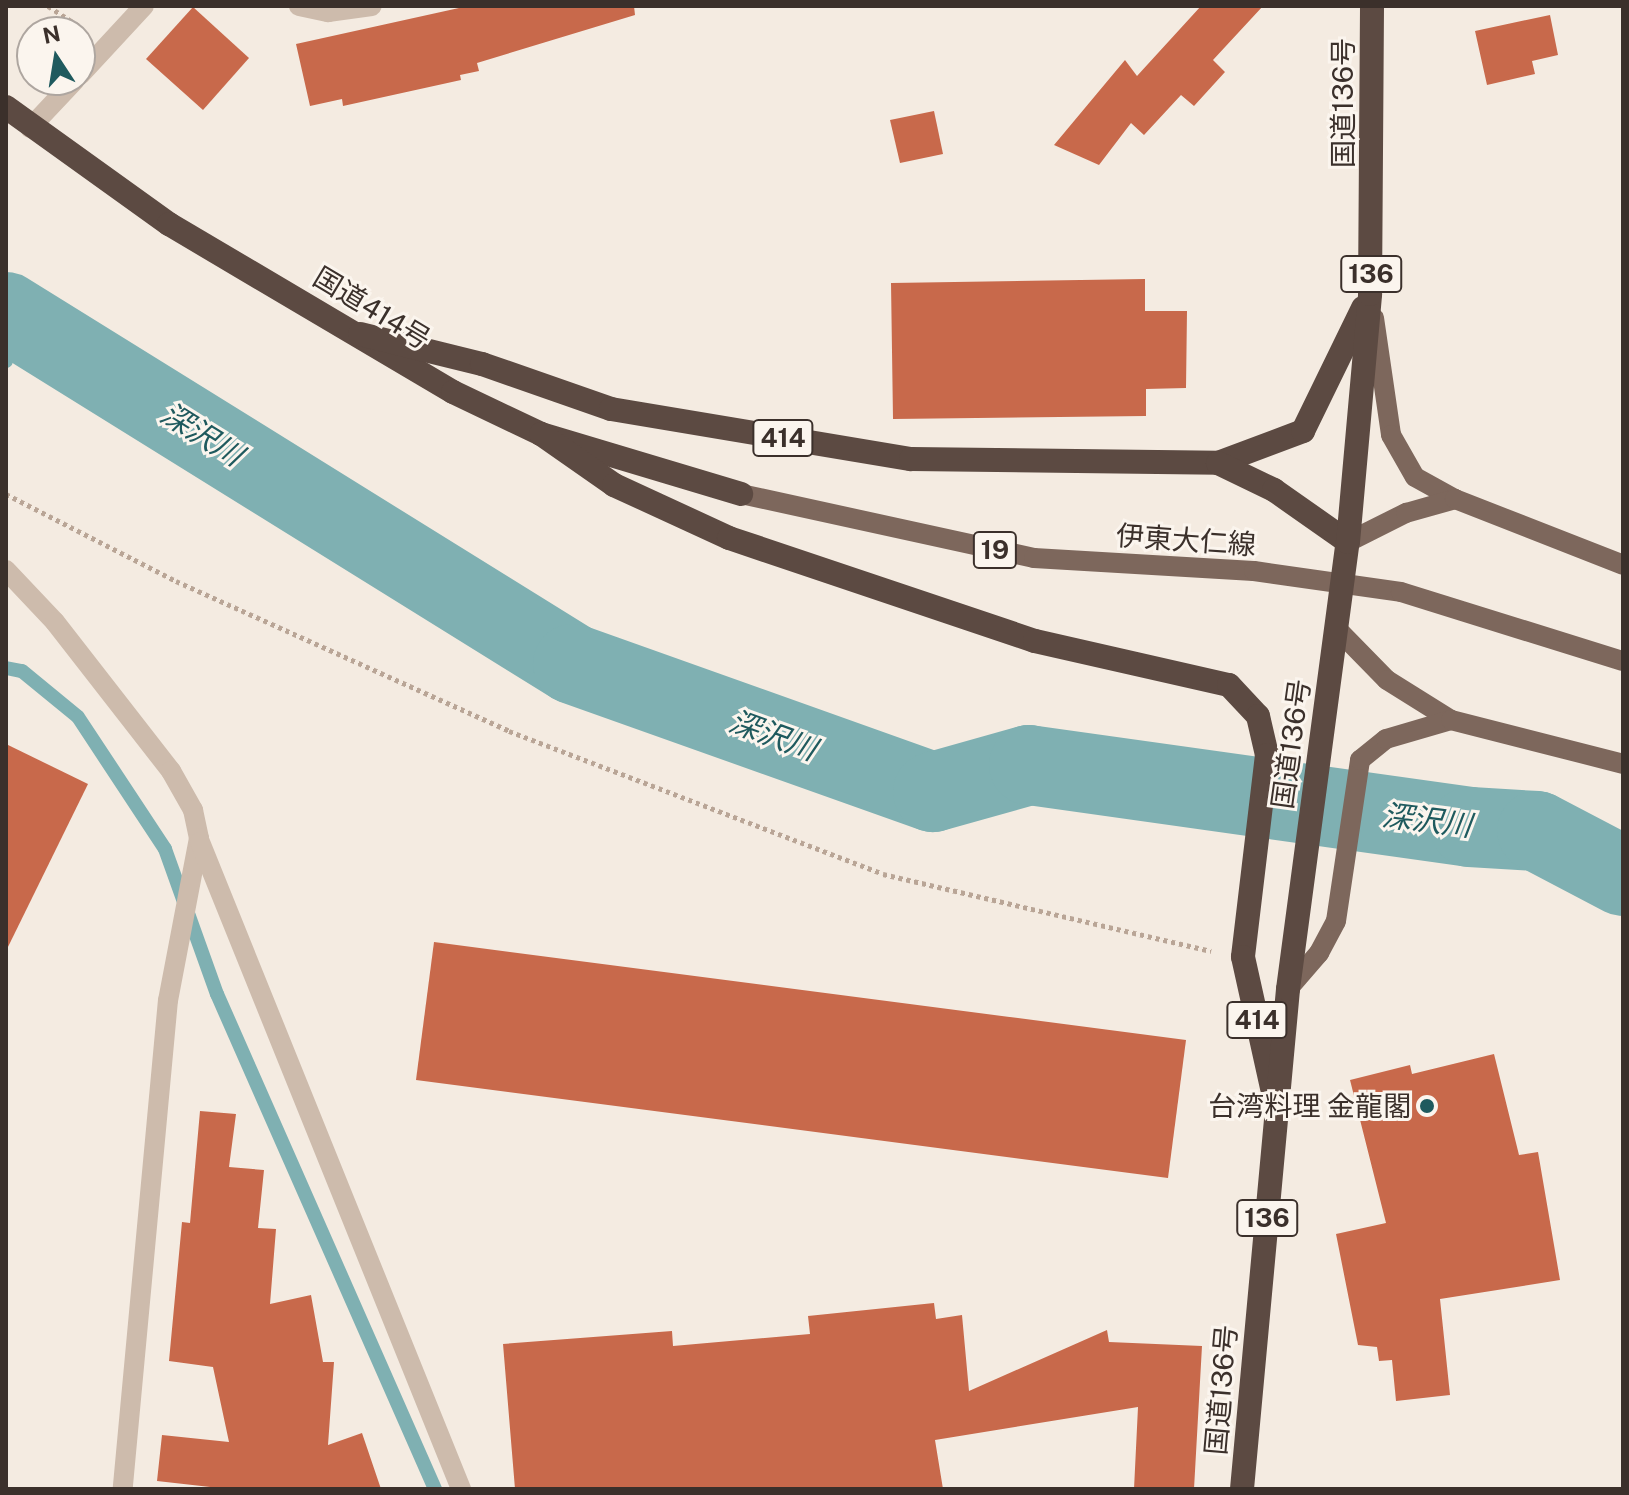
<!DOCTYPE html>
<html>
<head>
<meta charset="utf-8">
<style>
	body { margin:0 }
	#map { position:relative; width:1629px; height:1495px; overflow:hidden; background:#f4ebe1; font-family:"Public Sans","Noto Sans JP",sans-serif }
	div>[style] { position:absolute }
	.stream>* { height:14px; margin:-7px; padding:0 7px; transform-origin:7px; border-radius:7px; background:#7fb0b2 }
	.river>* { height:80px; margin:-40px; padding:0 40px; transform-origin:40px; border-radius:40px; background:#7fb0b2 }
	.building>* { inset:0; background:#c8694b }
	.path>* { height:5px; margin-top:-2.5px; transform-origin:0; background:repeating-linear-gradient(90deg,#b9a596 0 4px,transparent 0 8px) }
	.minor>* { height:20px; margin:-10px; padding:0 10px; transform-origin:10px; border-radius:10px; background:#cdbbac }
	.major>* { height:20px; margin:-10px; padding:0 10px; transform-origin:10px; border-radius:10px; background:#7d675c }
	.highway>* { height:24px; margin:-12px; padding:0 12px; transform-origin:12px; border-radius:12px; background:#5c4a42 }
	.dots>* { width:22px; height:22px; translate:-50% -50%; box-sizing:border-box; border:4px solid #fbf5ee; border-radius:50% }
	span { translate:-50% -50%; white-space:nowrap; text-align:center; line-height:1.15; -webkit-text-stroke:6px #fbf5ee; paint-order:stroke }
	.shield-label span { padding:2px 6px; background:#fbf5ee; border:2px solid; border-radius:6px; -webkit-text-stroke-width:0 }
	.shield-label { font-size:26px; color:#3b302b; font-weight:700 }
	.street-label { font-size:28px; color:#3b302b }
	.poi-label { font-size:28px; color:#3b302b }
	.right { translate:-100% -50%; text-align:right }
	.water-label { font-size:30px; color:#1f5a5e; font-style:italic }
	.frame { position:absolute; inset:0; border:8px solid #3b302b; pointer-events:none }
	.north { position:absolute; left:16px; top:16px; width:80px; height:80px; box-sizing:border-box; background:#fbf5ee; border:2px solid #aea6a0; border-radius:50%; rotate:348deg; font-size:22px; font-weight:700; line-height:32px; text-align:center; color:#3b302b }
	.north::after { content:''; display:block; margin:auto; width:28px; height:36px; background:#1f5a5e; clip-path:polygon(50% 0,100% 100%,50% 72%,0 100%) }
</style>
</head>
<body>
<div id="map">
	<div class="stream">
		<i style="left:6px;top:361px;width:46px;rotate:-79.9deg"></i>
		<i style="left:6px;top:668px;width:16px;rotate:11deg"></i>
		<i style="left:22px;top:671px;width:72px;rotate:39.4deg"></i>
		<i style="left:78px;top:717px;width:158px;rotate:56.6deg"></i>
		<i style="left:165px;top:849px;width:154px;rotate:70.3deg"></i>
		<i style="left:217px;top:994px;width:541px;rotate:66.23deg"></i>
	</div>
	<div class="river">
		<i style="left:6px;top:312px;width:667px;rotate:31.83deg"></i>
		<i style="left:573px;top:664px;width:382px;rotate:19.6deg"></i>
		<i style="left:933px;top:792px;width:100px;rotate:-15.7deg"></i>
		<i style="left:1029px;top:765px;width:445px;rotate:8deg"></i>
		<i style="left:1470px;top:827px;width:67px;rotate:3.4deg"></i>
		<i style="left:1537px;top:831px;width:97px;rotate:27.6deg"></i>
	</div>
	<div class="building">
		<i style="clip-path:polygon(468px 6px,634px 6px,635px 15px,477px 63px,479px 71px,460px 75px,461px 80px,343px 106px,342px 99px,310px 106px,296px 44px)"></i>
		<i style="clip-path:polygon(1201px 6px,1263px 6px,1213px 60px,1225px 72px,1194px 106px,1181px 95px,1144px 135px,1131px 123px,1099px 165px,1054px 145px,1125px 60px,1137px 76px)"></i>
		<i style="clip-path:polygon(193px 7px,249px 58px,203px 110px,146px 59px)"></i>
		<i style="clip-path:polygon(1550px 15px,1558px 55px,1532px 61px,1535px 74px,1487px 85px,1475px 31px)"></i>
		<i style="clip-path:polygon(934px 111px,943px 154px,900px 163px,890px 120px)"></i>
		<i style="clip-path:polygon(1145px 279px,1145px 311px,1187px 311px,1186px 388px,1146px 389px,1146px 416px,893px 419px,891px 283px)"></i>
		<i style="clip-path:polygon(6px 744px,88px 784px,6px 951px)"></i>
		<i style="clip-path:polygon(434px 942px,1186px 1040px,1168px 1178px,416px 1080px)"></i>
		<i style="clip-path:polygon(1494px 1054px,1519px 1155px,1538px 1152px,1560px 1280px,1440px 1299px,1450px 1395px,1396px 1401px,1392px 1360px,1379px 1361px,1377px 1347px,1358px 1345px,1336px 1234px,1386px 1223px,1350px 1080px,1410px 1065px,1412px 1074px)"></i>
		<i style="clip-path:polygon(200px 1111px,236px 1114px,229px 1167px,264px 1170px,258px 1228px,276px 1229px,270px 1304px,311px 1295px,323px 1362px,334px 1362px,328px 1445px,362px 1433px,381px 1489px,228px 1489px,157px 1481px,162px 1435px,229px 1442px,213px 1367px,169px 1361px,182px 1222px,190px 1223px)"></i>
		<i style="clip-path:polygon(934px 1303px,936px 1319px,962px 1315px,969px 1391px,1107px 1330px,1109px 1342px,1202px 1346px,1194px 1489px,1134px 1489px,1138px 1407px,935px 1440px,943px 1489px,515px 1489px,503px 1344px,672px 1331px,673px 1346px,810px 1334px,808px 1316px)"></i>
	</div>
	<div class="path">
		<i style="left:48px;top:6px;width:38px;rotate:33deg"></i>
		<i style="left:6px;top:494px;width:191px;rotate:27.1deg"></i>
		<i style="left:176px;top:581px;width:365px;rotate:24.2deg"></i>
		<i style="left:509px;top:731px;width:400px;rotate:20.9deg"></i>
		<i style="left:883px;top:874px;width:337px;rotate:13.2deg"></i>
	</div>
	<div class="minor">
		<i style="left:299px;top:6px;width:30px;rotate:12deg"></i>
		<i style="left:328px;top:12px;width:44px;rotate:-7.8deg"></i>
		<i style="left:80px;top:75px;width:94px;rotate:-47.2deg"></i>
		<i style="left:30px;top:128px;width:66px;rotate:-46.8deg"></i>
		<i style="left:6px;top:570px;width:71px;rotate:46.7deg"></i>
		<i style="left:55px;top:622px;width:189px;rotate:52.1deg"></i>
		<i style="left:171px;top:771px;width:45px;rotate:60.6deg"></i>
		<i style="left:193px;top:810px;width:29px;rotate:78deg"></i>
		<i style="left:199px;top:838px;width:165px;rotate:100.8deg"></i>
		<i style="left:168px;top:1000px;width:491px;rotate:95.3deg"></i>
		<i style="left:200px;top:842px;width:698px;rotate:68.03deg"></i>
	</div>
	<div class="major">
		<i style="left:1374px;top:318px;width:118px;rotate:81.7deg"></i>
		<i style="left:1391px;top:435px;width:48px;rotate:60.3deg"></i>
		<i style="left:1415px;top:477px;width:46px;rotate:28.8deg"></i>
		<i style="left:741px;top:494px;width:300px;rotate:12.3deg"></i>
		<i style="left:1034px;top:558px;width:220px;rotate:3.4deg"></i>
		<i style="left:1254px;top:571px;width:148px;rotate:8.1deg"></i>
		<i style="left:1401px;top:592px;width:232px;rotate:17.3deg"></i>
		<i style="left:1348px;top:542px;width:65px;rotate:-26.6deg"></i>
		<i style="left:1406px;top:513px;width:51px;rotate:-15.9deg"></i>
		<i style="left:1455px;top:499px;width:180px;rotate:21.4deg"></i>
		<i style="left:1337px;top:629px;width:71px;rotate:45.6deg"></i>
		<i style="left:1387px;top:680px;width:75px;rotate:32deg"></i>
		<i style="left:1288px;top:989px;width:48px;rotate:-49.3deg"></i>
		<i style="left:1319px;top:953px;width:36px;rotate:-62deg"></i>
		<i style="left:1336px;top:921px;width:163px;rotate:-81.5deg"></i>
		<i style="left:1360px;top:760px;width:33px;rotate:-39deg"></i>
		<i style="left:1386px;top:739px;width:68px;rotate:-16.3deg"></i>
		<i style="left:1451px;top:720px;width:178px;rotate:14.3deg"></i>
	</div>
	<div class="highway">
		<i style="left:6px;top:107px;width:201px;rotate:35.7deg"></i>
		<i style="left:169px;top:224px;width:330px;rotate:30.6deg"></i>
		<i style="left:453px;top:392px;width:98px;rotate:25.5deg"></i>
		<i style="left:541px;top:434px;width:209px;rotate:16.7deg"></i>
		<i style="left:360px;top:334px;width:126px;rotate:13.8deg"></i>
		<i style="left:482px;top:364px;width:137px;rotate:19.2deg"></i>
		<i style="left:611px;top:409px;width:304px;rotate:9.5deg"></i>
		<i style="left:911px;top:459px;width:307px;rotate:0.7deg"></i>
		<i style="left:1218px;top:463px;width:91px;rotate:-20.6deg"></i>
		<i style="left:1303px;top:431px;width:137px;rotate:-64deg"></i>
		<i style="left:541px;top:434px;width:89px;rotate:34.9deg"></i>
		<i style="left:614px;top:485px;width:127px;rotate:24.7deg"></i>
		<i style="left:729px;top:538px;width:323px;rotate:18.6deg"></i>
		<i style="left:1035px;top:641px;width:199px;rotate:12.8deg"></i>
		<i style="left:1229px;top:685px;width:42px;rotate:46.9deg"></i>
		<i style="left:1258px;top:716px;width:40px;rotate:77deg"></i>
		<i style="left:1267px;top:755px;width:203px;rotate:96.8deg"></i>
		<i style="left:1243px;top:957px;width:134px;rotate:77.5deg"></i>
		<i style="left:1218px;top:463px;width:62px;rotate:25.7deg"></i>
		<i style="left:1274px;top:490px;width:90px;rotate:35.1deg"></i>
		<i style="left:1242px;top:1489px;width:502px;rotate:-84.74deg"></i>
		<i style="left:1288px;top:989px;width:451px;rotate:-82.4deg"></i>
		<i style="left:1348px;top:542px;width:249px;rotate:-84.9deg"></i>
		<i style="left:1370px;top:294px;width:288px;rotate:-89.6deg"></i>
	</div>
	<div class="dots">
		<i style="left:1427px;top:1106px;background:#1f5a5e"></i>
	</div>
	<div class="shield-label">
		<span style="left:1371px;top:274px">136</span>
		<span style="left:783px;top:438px">414</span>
		<span style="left:995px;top:550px">19</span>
		<span style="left:1257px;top:1020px">414</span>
		<span style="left:1267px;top:1218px">136</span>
	</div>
	<div class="street-label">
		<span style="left:1343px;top:103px;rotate:-90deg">国道136号</span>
		<span style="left:372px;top:308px;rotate:31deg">国道414号</span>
		<span style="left:1186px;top:540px;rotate:4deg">伊東大仁線</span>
		<span style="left:1291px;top:744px;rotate:-82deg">国道136号</span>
		<span style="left:1221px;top:1390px;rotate:-85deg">国道136号</span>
	</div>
	<div class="poi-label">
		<span class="right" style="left:1411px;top:1106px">台湾料理 金龍閣</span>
	</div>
	<div class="water-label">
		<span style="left:202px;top:434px;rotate:32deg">深沢川</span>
		<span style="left:773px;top:735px;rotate:20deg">深沢川</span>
		<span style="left:1427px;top:820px;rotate:7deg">深沢川</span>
	</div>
	<div class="frame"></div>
	<div class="north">N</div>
</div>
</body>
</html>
